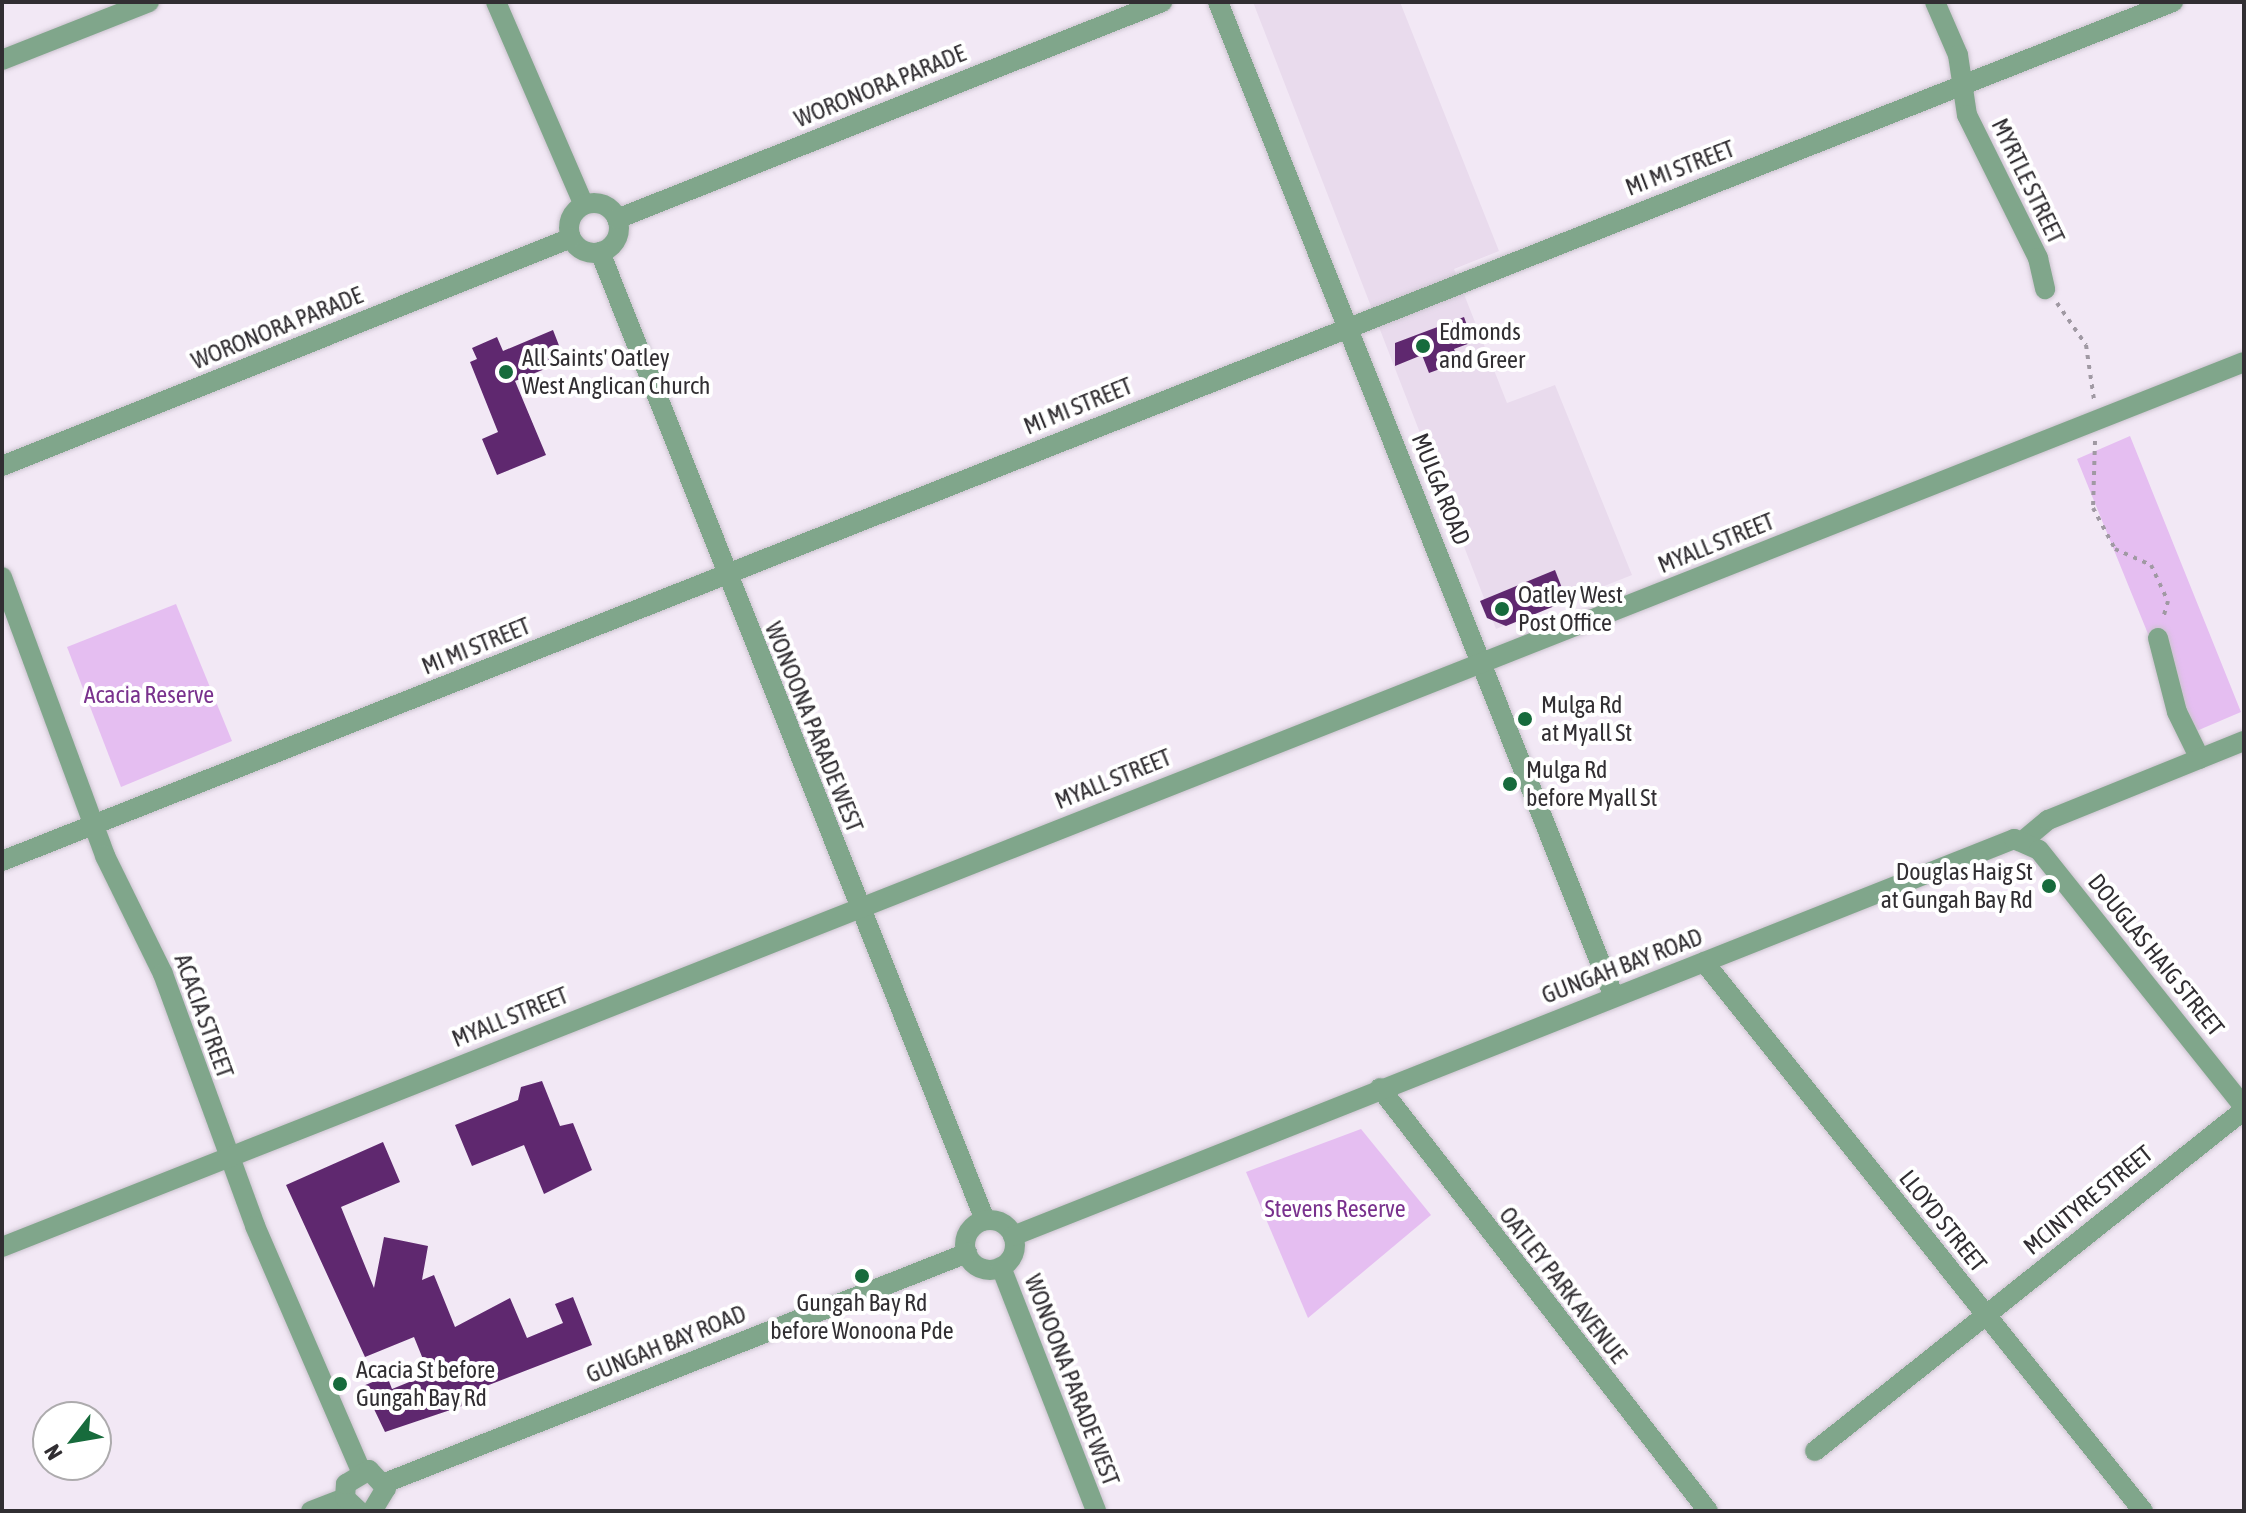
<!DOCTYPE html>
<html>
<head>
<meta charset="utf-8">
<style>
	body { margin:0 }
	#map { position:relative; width:2246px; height:1513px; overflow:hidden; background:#f2e8f5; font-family:"Asap Condensed",sans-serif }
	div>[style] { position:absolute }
	.built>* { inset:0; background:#e9dbed }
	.green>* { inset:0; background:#e5bef1 }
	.building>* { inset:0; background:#5f286f }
	.path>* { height:4px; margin-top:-2px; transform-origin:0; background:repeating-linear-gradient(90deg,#a099a3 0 4px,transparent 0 10px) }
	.roads { filter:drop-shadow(0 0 2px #cbc3ce) drop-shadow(0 0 2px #cbc3ce) }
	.minor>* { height:20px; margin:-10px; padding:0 10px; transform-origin:10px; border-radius:10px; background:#80a68b }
	.minor>.ring { margin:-10px; padding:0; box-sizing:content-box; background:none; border:20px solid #80a68b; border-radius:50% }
	.dots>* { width:22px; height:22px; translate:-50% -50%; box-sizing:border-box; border:4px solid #fff; border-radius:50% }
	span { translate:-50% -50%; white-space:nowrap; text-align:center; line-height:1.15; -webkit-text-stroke:8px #fff; paint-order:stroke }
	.street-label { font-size:24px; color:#312e32 }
	.poi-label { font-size:24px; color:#312e32 }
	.left { translate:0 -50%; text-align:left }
	.right { translate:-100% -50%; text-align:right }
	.park-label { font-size:24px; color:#79318d }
	.frame { position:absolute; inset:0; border:4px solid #312e32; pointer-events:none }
	.north { position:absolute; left:32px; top:1401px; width:80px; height:80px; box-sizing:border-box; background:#fff; border:2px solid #adabad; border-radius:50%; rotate:239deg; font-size:22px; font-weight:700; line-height:32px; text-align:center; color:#312e32 }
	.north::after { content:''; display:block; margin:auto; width:28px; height:36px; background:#176b3c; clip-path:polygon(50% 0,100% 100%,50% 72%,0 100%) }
</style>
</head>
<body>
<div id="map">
	<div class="built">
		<i style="clip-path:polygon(1253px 2px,1400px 2px,1499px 251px,1454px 269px,1507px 403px,1555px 385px,1632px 575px,1496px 629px)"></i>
	</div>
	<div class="green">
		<i style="clip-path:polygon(2130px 436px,2241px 712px,2180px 738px,2185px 725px,2077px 459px)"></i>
		<i style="clip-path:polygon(176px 604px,232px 741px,121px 787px,67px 647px)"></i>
		<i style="clip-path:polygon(1361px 1129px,1431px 1215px,1308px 1318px,1246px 1172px)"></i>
	</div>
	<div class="building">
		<i style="clip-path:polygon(1464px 317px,1473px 342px,1454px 349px,1459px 362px,1429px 373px,1422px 355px,1395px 366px,1395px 343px)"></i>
		<i style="clip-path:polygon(553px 330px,565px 361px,515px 381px,546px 455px,497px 475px,482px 439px,498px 432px,470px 362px,477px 359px,472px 348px,497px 337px,503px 351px)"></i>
		<i style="clip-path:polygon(1555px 570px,1567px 601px,1506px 626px,1487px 618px,1480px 601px)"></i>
		<i style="clip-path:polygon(542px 1081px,560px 1126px,573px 1123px,592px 1170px,544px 1194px,524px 1145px,472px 1166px,455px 1125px,518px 1100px,521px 1087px)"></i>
		<i style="clip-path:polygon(383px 1142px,400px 1182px,341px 1207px,374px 1288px,384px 1237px,428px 1246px,422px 1280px,434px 1275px,455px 1327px,510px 1298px,527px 1338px,563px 1323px,555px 1304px,573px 1297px,592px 1345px,476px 1390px,480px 1400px,385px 1432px,363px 1386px,387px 1376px,392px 1389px,429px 1374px,414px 1337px,365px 1357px,286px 1185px)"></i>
	</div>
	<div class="path">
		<i style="left:2057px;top:303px;width:51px;rotate:55.4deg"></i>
		<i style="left:2086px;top:345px;width:56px;rotate:81.7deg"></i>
		<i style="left:2095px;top:441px;width:67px;rotate:91.7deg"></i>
		<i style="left:2093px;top:508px;width:47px;rotate:61.8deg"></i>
		<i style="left:2115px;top:549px;width:39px;rotate:24deg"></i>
		<i style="left:2151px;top:565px;width:40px;rotate:65deg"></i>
		<i style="left:2168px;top:601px;width:19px;rotate:106deg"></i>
	</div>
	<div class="roads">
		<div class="minor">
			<i style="left:496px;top:2px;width:221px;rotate:66.6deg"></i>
			<i style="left:1218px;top:2px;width:1071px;rotate:68.3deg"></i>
			<i style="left:1935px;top:2px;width:58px;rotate:66.5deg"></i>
			<i style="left:1958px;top:55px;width:61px;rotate:81.5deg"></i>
			<i style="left:1967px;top:115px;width:160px;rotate:63.6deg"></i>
			<i style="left:2038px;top:258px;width:32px;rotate:77deg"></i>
			<i style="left:2px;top:60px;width:158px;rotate:-21.5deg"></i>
			<i class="ring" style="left:569px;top:203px;width:30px;height:30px"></i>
			<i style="left:617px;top:219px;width:587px;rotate:-21.71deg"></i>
			<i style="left:600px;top:252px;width:1042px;rotate:68.31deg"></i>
			<i style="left:2px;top:466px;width:613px;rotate:-21.84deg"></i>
			<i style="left:2px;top:577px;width:297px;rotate:69.7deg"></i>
			<i style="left:105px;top:856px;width:131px;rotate:63.8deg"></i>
			<i style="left:163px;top:974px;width:268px;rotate:69.9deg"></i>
			<i style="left:255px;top:1226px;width:267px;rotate:66.6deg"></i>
			<i style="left:2158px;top:638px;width:76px;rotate:75.6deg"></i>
			<i style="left:2177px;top:712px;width:52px;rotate:63.9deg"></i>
			<i style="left:2024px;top:840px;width:31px;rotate:-40deg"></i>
			<i style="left:2048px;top:820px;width:211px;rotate:-22deg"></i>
			<i style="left:2px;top:861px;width:2335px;rotate:-21.59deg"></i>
			<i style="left:1704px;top:962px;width:703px;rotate:51.35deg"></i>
			<i style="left:1380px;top:1088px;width:535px;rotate:52.21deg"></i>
			<i class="ring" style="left:965px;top:1220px;width:30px;height:30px"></i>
			<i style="left:1013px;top:1236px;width:1077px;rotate:-21.63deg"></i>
			<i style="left:2014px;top:839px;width:27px;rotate:24deg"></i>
			<i style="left:2039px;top:850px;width:329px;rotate:51.4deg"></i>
			<i style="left:2px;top:1247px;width:2410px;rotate:-21.54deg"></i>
			<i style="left:1001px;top:1267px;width:262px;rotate:68.7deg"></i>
			<i style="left:1815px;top:1451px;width:548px;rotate:-38.48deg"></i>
			<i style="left:385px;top:1483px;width:626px;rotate:-21.56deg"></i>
			<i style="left:311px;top:1511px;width:36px;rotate:-21deg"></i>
			<i style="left:359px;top:1511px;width:19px;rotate:-137deg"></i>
			<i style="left:345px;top:1498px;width:14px;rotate:-86deg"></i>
			<i style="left:346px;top:1484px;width:27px;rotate:-31deg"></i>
			<i style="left:369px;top:1470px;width:25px;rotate:47deg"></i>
			<i style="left:386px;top:1488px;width:27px;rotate:121deg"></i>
		</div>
	</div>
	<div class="dots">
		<i style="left:1423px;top:346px;background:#176b3c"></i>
		<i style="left:506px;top:372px;background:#176b3c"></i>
		<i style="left:1502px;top:609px;background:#176b3c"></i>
		<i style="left:1525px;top:719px;background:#176b3c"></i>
		<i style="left:1510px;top:784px;background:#176b3c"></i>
		<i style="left:2049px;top:886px;background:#176b3c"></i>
		<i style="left:862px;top:1276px;background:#176b3c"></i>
		<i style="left:340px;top:1384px;background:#176b3c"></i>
	</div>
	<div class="street-label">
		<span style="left:880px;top:86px;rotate:-22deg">WORONORA PARADE</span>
		<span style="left:1680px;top:168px;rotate:-21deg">MI MI STREET</span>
		<span style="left:2028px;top:181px;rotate:64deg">MYRTLE STREET</span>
		<span style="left:277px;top:328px;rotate:-22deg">WORONORA PARADE</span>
		<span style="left:1078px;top:406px;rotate:-22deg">MI MI STREET</span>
		<span style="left:1441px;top:489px;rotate:68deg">MULGA ROAD</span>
		<span style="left:1716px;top:543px;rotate:-22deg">MYALL STREET</span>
		<span style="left:476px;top:646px;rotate:-22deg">MI MI STREET</span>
		<span style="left:814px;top:727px;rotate:68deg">WONOONA PARADE WEST</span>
		<span style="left:1113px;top:779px;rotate:-22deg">MYALL STREET</span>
		<span style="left:2156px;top:955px;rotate:51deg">DOUGLAS HAIG STREET</span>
		<span style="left:1622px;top:966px;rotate:-21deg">GUNGAH BAY ROAD</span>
		<span style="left:204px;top:1016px;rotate:70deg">ACACIA STREET</span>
		<span style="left:510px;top:1017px;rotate:-22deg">MYALL STREET</span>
		<span style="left:2088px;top:1200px;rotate:-39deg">MCINTYRE STREET</span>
		<span style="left:1943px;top:1221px;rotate:51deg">LLOYD STREET</span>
		<span style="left:1563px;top:1285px;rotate:52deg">OATLEY PARK AVENUE</span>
		<span style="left:666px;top:1344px;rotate:-22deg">GUNGAH BAY ROAD</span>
		<span style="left:1072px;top:1380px;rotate:69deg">WONOONA PARADE WEST</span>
	</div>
	<div class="poi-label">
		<span class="left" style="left:1439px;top:346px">Edmonds<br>and Greer</span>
		<span class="left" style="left:522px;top:372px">All Saints' Oatley<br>West Anglican Church</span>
		<span class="left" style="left:1518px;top:609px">Oatley West<br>Post Office</span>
		<span class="left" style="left:1541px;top:719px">Mulga Rd<br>at Myall St</span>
		<span class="left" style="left:1526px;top:784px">Mulga Rd<br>before Myall St</span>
		<span class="right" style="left:2033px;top:886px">Douglas Haig St<br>at Gungah Bay Rd</span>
		<span style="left:862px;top:1317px">Gungah Bay Rd<br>before Wonoona Pde</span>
		<span class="left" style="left:356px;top:1384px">Acacia St before<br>Gungah Bay Rd</span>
	</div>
	<div class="park-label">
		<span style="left:149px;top:695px">Acacia Reserve</span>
		<span style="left:1335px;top:1209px">Stevens Reserve</span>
	</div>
	<div class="frame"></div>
	<div class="north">N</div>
</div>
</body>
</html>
